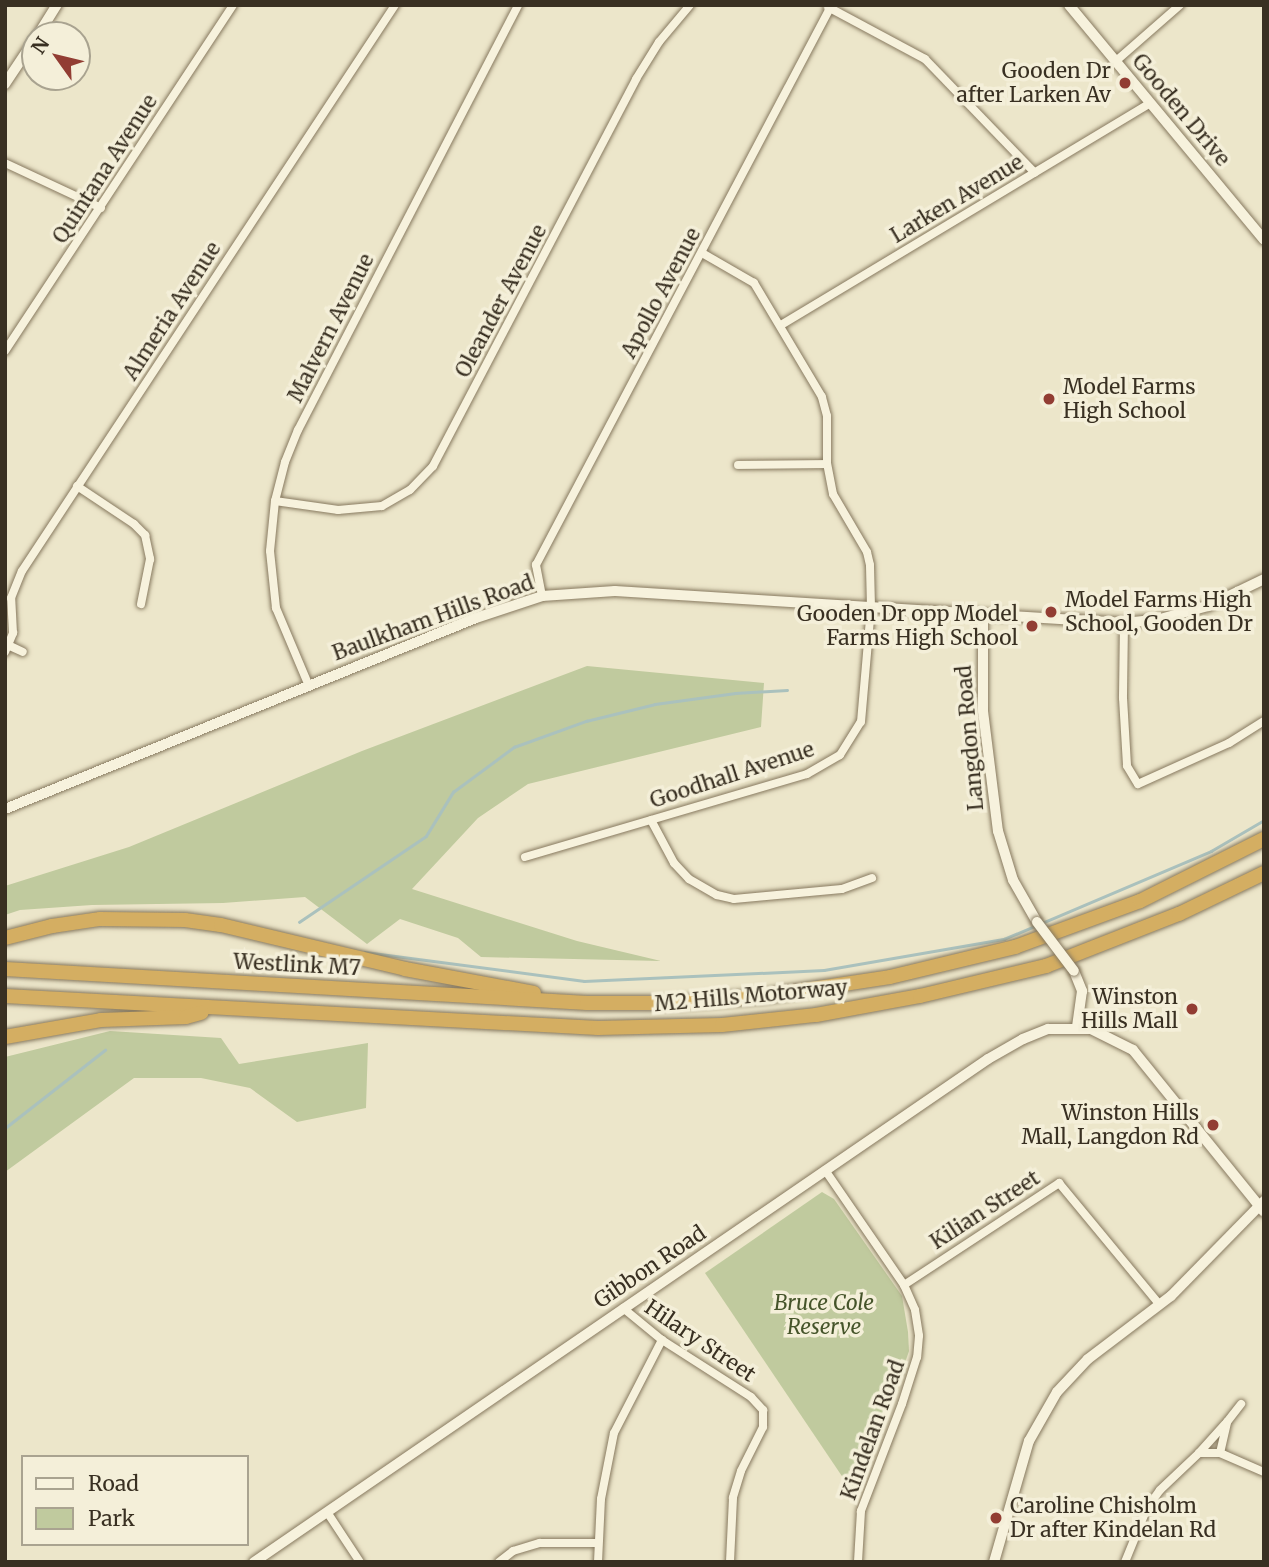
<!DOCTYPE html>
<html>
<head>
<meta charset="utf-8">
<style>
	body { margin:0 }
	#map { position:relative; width:1269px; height:1567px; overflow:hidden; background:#ece6ca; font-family:Merriweather,serif }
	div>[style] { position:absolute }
	.green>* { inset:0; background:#c0ca9e }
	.stream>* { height:2.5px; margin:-1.25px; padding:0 1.25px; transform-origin:1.25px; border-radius:1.25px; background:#aac1bd }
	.roads { filter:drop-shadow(0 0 2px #87795f) drop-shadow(0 0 2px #87795f) }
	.minor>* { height:8px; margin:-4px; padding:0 4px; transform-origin:4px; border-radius:4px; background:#f7f2dd }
	.tertiary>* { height:10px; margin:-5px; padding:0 5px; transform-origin:5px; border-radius:5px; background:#f7f2dd }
	.secondary>* { height:10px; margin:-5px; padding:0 5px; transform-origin:5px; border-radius:5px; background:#f7f2dd }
	.motorway>* { height:14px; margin:-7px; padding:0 7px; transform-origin:7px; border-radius:7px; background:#d4ae62 }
	.bridges { filter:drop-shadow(0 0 2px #87795f) drop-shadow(0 0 2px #87795f) }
	.tertiary-bridge>* { height:10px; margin:-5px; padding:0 5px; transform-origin:5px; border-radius:5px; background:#f7f2dd }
	.dots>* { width:19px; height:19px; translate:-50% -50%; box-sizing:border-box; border:4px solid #f4efd9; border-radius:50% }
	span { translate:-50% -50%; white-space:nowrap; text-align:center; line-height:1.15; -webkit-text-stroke:7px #f4efd9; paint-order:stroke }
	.poi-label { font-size:21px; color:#393022 }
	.right { translate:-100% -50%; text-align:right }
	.left { translate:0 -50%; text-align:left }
	.street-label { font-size:21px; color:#393022 }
	.park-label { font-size:21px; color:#45542a; font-style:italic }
	.frame { position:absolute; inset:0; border:7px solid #393022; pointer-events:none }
	.legend { position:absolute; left:21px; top:1455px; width:228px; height:91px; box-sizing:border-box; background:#f4efd9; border:2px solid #a9a390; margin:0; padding:9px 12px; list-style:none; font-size:21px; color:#393022 }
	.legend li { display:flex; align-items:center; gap:14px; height:35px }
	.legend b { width:35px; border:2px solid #a9a390 }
	.north { position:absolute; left:21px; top:21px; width:70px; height:70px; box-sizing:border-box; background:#f4efd9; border:2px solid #a9a390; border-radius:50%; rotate:304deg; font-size:19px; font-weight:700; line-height:28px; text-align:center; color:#393022 }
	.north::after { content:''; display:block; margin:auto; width:24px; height:32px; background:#923d33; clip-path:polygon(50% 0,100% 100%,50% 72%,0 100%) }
</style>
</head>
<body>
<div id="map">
	<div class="green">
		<i style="clip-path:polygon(587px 666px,764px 683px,761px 727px,528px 784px,478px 818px,412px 889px,577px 941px,661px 961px,481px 957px,458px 938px,400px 919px,367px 944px,305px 897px,223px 903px,92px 905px,20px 910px,5px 915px,5px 886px,129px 847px,362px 751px)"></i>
		<i style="clip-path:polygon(110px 1031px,221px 1038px,239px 1064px,368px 1043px,366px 1108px,297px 1122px,250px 1088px,201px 1078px,134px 1078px,5px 1172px,5px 1057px)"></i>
		<i style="clip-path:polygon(822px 1192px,834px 1199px,902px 1296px,908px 1332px,909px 1351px,858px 1500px,705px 1273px)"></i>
	</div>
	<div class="stream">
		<i style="left:299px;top:922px;width:153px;rotate:-34.1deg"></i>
		<i style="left:426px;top:836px;width:52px;rotate:-58.5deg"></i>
		<i style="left:453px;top:792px;width:76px;rotate:-36.4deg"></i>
		<i style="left:514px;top:747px;width:77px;rotate:-19.9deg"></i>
		<i style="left:586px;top:721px;width:71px;rotate:-13.8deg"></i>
		<i style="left:655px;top:704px;width:81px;rotate:-7.8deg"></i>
		<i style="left:735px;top:693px;width:52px;rotate:-3.3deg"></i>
		<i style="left:365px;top:952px;width:221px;rotate:7.5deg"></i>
		<i style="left:584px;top:981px;width:240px;rotate:-2.6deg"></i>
		<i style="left:824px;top:970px;width:183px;rotate:-9.8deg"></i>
		<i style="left:1004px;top:939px;width:225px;rotate:-23deg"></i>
		<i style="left:1211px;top:851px;width:61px;rotate:-30.3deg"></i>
		<i style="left:5px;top:1128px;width:127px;rotate:-38deg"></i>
	</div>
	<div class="roads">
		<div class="minor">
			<i style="left:828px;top:7px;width:110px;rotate:28.2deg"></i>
			<i style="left:925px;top:59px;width:158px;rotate:46deg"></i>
			<i style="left:1116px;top:61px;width:85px;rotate:-41.2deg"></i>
			<i style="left:5px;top:163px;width:106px;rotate:25.1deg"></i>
			<i style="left:781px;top:325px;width:431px;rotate:-31deg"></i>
			<i style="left:5px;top:351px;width:414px;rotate:-56.6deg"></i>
			<i style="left:738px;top:465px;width:89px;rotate:-0.6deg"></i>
			<i style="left:77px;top:486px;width:69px;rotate:33.7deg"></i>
			<i style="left:134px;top:524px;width:16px;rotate:45deg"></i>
			<i style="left:145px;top:535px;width:25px;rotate:78deg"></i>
			<i style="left:150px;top:559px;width:46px;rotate:101.3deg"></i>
			<i style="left:275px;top:501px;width:64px;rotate:8.1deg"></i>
			<i style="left:338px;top:510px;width:44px;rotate:-5.2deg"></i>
			<i style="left:382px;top:506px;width:32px;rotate:-30deg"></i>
			<i style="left:410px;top:490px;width:33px;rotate:-46deg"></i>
			<i style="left:433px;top:466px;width:437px;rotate:-62.3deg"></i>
			<i style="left:636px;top:79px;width:44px;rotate:-58.1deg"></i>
			<i style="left:659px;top:42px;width:48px;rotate:-50deg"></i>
			<i style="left:542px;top:596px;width:32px;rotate:-101deg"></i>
			<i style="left:536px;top:565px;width:630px;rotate:-62.17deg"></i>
			<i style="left:1124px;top:623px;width:75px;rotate:90.8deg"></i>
			<i style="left:1123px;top:698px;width:68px;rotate:86.6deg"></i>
			<i style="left:1127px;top:766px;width:21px;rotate:59deg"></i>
			<i style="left:1138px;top:784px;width:100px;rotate:-24.3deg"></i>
			<i style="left:1229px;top:743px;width:41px;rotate:-32.2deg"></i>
			<i style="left:10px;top:646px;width:14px;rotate:25deg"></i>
			<i style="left:5px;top:652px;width:21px;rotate:-67deg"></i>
			<i style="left:13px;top:633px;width:35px;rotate:-93deg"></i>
			<i style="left:11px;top:598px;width:29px;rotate:-68deg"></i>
			<i style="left:22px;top:571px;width:678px;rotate:-56.61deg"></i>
			<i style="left:309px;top:686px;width:85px;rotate:-112.9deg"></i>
			<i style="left:276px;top:608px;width:57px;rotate:-96deg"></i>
			<i style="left:270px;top:551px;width:50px;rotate:-84.3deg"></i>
			<i style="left:275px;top:501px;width:40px;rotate:-75.6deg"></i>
			<i style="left:285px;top:462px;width:35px;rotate:-68deg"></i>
			<i style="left:298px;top:430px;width:479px;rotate:-62.6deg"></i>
			<i style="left:651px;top:820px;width:49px;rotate:61.9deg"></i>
			<i style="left:674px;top:863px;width:22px;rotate:47deg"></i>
			<i style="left:689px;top:879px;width:32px;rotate:30deg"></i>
			<i style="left:717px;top:895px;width:17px;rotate:13deg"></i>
			<i style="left:734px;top:899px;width:108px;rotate:-5.3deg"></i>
			<i style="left:842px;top:889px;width:32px;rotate:-20deg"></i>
			<i style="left:525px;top:857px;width:294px;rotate:-16.4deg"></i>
			<i style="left:807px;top:774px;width:38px;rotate:-30deg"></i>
			<i style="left:840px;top:755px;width:39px;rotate:-58deg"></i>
			<i style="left:861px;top:722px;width:115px;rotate:-85deg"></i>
			<i style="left:871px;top:607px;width:42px;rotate:-91.4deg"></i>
			<i style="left:870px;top:565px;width:13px;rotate:-103deg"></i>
			<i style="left:867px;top:552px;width:67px;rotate:-120.4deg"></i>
			<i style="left:833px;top:494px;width:31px;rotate:-101deg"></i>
			<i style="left:827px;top:464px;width:48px;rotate:-90deg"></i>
			<i style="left:827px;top:416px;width:20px;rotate:-105deg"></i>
			<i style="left:822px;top:397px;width:133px;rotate:-120.8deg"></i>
			<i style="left:754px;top:283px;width:60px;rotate:-150deg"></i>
			<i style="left:825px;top:1170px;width:140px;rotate:55.5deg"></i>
			<i style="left:904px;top:1285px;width:27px;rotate:66deg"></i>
			<i style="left:915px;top:1310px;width:26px;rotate:81deg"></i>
			<i style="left:919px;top:1336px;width:21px;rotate:95deg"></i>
			<i style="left:917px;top:1357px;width:49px;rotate:107.7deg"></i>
			<i style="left:902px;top:1404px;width:115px;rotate:111deg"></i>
			<i style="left:861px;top:1511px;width:51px;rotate:93.4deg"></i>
			<i style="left:904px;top:1285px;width:186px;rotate:-33.3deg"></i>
			<i style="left:1059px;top:1183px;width:158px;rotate:50.4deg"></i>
			<i style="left:623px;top:1308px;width:50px;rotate:39.4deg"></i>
			<i style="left:662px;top:1340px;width:106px;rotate:32.6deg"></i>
			<i style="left:751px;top:1397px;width:18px;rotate:47deg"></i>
			<i style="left:763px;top:1410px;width:17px;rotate:90deg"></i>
			<i style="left:763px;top:1427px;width:49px;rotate:116.6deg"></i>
			<i style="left:741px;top:1471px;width:28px;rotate:107deg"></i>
			<i style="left:733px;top:1498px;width:64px;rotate:92.7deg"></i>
			<i style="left:1199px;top:1453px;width:39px;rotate:-48deg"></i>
			<i style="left:1220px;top:1453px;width:32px;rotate:-77deg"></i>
			<i style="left:1227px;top:1422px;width:23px;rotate:-52deg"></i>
			<i style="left:327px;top:1512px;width:60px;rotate:56.6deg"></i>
			<i style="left:499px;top:1562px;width:18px;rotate:-38deg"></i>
			<i style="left:513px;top:1551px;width:28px;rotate:-17deg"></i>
			<i style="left:540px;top:1543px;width:58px"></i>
			<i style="left:598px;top:1562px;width:63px;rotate:-87.3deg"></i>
			<i style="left:601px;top:1499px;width:67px;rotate:-78.9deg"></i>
			<i style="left:614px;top:1433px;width:105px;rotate:-62.7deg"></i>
			<i style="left:1125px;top:1562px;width:58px;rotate:-67.8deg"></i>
			<i style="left:1147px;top:1508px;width:22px;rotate:-54deg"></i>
			<i style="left:1160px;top:1490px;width:54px;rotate:-43.5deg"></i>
			<i style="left:1199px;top:1453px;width:21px"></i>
			<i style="left:1220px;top:1453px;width:48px;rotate:23.4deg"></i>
		</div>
		<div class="tertiary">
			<i style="left:1069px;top:5px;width:305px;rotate:50.3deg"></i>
			<i style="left:38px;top:35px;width:36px;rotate:-58deg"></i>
			<i style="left:5px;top:84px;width:54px;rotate:-56.3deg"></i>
			<i style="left:983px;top:614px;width:97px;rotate:90deg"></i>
			<i style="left:983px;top:711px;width:121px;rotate:82.9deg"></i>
			<i style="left:998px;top:831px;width:51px;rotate:73deg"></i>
			<i style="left:1013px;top:880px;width:48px;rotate:60.3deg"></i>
			<i style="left:5px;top:809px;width:508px;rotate:-22.07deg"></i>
			<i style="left:476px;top:618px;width:70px;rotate:-18.4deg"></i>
			<i style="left:542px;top:596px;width:73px;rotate:-3.9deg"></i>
			<i style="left:615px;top:591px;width:510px;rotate:3.6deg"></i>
			<i style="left:1124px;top:623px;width:36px;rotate:-6deg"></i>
			<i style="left:1160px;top:619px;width:50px;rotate:-15.2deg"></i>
			<i style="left:1208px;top:606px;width:62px;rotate:-25.7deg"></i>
			<i style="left:1074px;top:971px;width:22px;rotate:68deg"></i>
			<i style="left:1082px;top:991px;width:36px;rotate:98deg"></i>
			<i style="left:254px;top:1562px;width:890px;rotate:-34.42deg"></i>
			<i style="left:988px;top:1059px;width:40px;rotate:-29.7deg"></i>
			<i style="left:1023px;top:1039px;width:27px;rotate:-22deg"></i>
			<i style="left:1048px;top:1029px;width:43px"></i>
			<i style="left:1091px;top:1029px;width:47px;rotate:26.6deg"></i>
			<i style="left:1133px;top:1050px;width:208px;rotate:51deg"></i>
		</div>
		<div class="secondary">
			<i style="left:994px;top:1562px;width:126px;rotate:-73.9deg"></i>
			<i style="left:1029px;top:1441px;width:56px;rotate:-60.3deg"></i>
			<i style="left:1057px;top:1392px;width:45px;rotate:-46.8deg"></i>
			<i style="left:1088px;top:1359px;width:104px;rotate:-37.2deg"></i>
			<i style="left:1171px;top:1296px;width:133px;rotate:-45.6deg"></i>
		</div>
		<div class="motorway">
			<i style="left:5px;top:938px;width:49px;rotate:-14.3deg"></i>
			<i style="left:52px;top:926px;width:49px;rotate:-8.3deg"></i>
			<i style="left:100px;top:919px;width:85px;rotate:0.7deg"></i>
			<i style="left:185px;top:920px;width:36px;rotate:8deg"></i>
			<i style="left:221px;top:925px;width:189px;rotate:13.4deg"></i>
			<i style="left:405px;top:969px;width:131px;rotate:10.5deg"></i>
			<i style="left:5px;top:969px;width:583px;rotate:3.34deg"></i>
			<i style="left:587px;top:1003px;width:88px"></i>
			<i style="left:675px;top:1003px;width:90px;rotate:-4.4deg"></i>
			<i style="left:765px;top:996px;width:126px;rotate:-8.6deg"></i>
			<i style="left:890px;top:977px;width:129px;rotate:-13.5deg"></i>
			<i style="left:1015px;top:947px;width:133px;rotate:-20.2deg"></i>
			<i style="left:1140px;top:901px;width:139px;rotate:-26.6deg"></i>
			<i style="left:5px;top:996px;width:594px;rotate:3.09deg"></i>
			<i style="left:598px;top:1028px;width:124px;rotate:-1.4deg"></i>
			<i style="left:722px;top:1025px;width:95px;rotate:-6.1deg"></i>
			<i style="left:816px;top:1015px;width:106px;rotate:-10.4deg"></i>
			<i style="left:920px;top:996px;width:130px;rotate:-13.4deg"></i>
			<i style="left:1046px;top:966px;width:143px;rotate:-21.4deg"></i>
			<i style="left:1179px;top:914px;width:94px;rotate:-25.8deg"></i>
			<i style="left:5px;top:1037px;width:97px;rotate:-10deg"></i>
			<i style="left:101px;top:1020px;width:85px;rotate:-2deg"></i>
			<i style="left:186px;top:1017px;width:16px;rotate:-15deg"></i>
		</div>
	</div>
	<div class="bridges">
		<div class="tertiary-bridge">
			<i style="left:1037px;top:922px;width:61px;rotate:52.9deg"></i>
		</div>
	</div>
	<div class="dots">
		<i style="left:1125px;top:83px;background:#923d33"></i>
		<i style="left:1049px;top:399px;background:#923d33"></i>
		<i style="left:1051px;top:612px;background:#923d33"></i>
		<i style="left:1032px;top:626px;background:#923d33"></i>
		<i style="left:1192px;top:1009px;background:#923d33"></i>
		<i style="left:1213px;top:1125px;background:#923d33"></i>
		<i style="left:996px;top:1518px;background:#923d33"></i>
	</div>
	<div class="poi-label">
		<span class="right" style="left:1111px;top:83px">Gooden Dr<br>after Larken Av</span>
		<span class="left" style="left:1063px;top:399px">Model Farms<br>High School</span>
		<span class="left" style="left:1065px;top:612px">Model Farms High<br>School, Gooden Dr</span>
		<span class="right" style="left:1018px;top:626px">Gooden Dr opp Model<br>Farms High School</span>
		<span class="right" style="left:1178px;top:1009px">Winston<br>Hills Mall</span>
		<span class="right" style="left:1199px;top:1125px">Winston Hills<br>Mall, Langdon Rd</span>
		<span class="left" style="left:1010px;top:1518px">Caroline Chisholm<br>Dr after Kindelan Rd</span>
	</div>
	<div class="street-label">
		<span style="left:1181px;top:110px;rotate:50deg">Gooden Drive</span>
		<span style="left:105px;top:169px;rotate:-57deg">Quintana Avenue</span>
		<span style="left:957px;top:199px;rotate:-31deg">Larken Avenue</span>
		<span style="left:661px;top:293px;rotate:-62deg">Apollo Avenue</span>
		<span style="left:501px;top:301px;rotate:-62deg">Oleander Avenue</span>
		<span style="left:172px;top:311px;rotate:-57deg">Almeria Avenue</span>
		<span style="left:331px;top:328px;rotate:-63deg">Malvern Avenue</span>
		<span style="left:433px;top:618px;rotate:-20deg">Baulkham Hills Road</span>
		<span style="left:970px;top:738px;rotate:-95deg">Langdon Road</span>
		<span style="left:732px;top:775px;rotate:-18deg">Goodhall Avenue</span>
		<span style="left:297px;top:965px;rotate:3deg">Westlink M7</span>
		<span style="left:751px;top:996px;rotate:-5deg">M2 Hills Motorway</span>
		<span style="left:985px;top:1210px;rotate:-33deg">Kilian Street</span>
		<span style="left:650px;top:1267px;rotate:-34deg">Gibbon Road</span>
		<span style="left:700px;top:1341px;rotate:34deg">Hilary Street</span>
		<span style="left:873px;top:1430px;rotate:-70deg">Kindelan Road</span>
	</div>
	<div class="park-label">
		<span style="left:824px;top:1315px">Bruce Cole<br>Reserve</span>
	</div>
	<div class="frame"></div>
	<ul class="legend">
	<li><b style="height:9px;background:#f7f2dd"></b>Road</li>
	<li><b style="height:19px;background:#c0ca9e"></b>Park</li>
	</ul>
	<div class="north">N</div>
</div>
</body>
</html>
